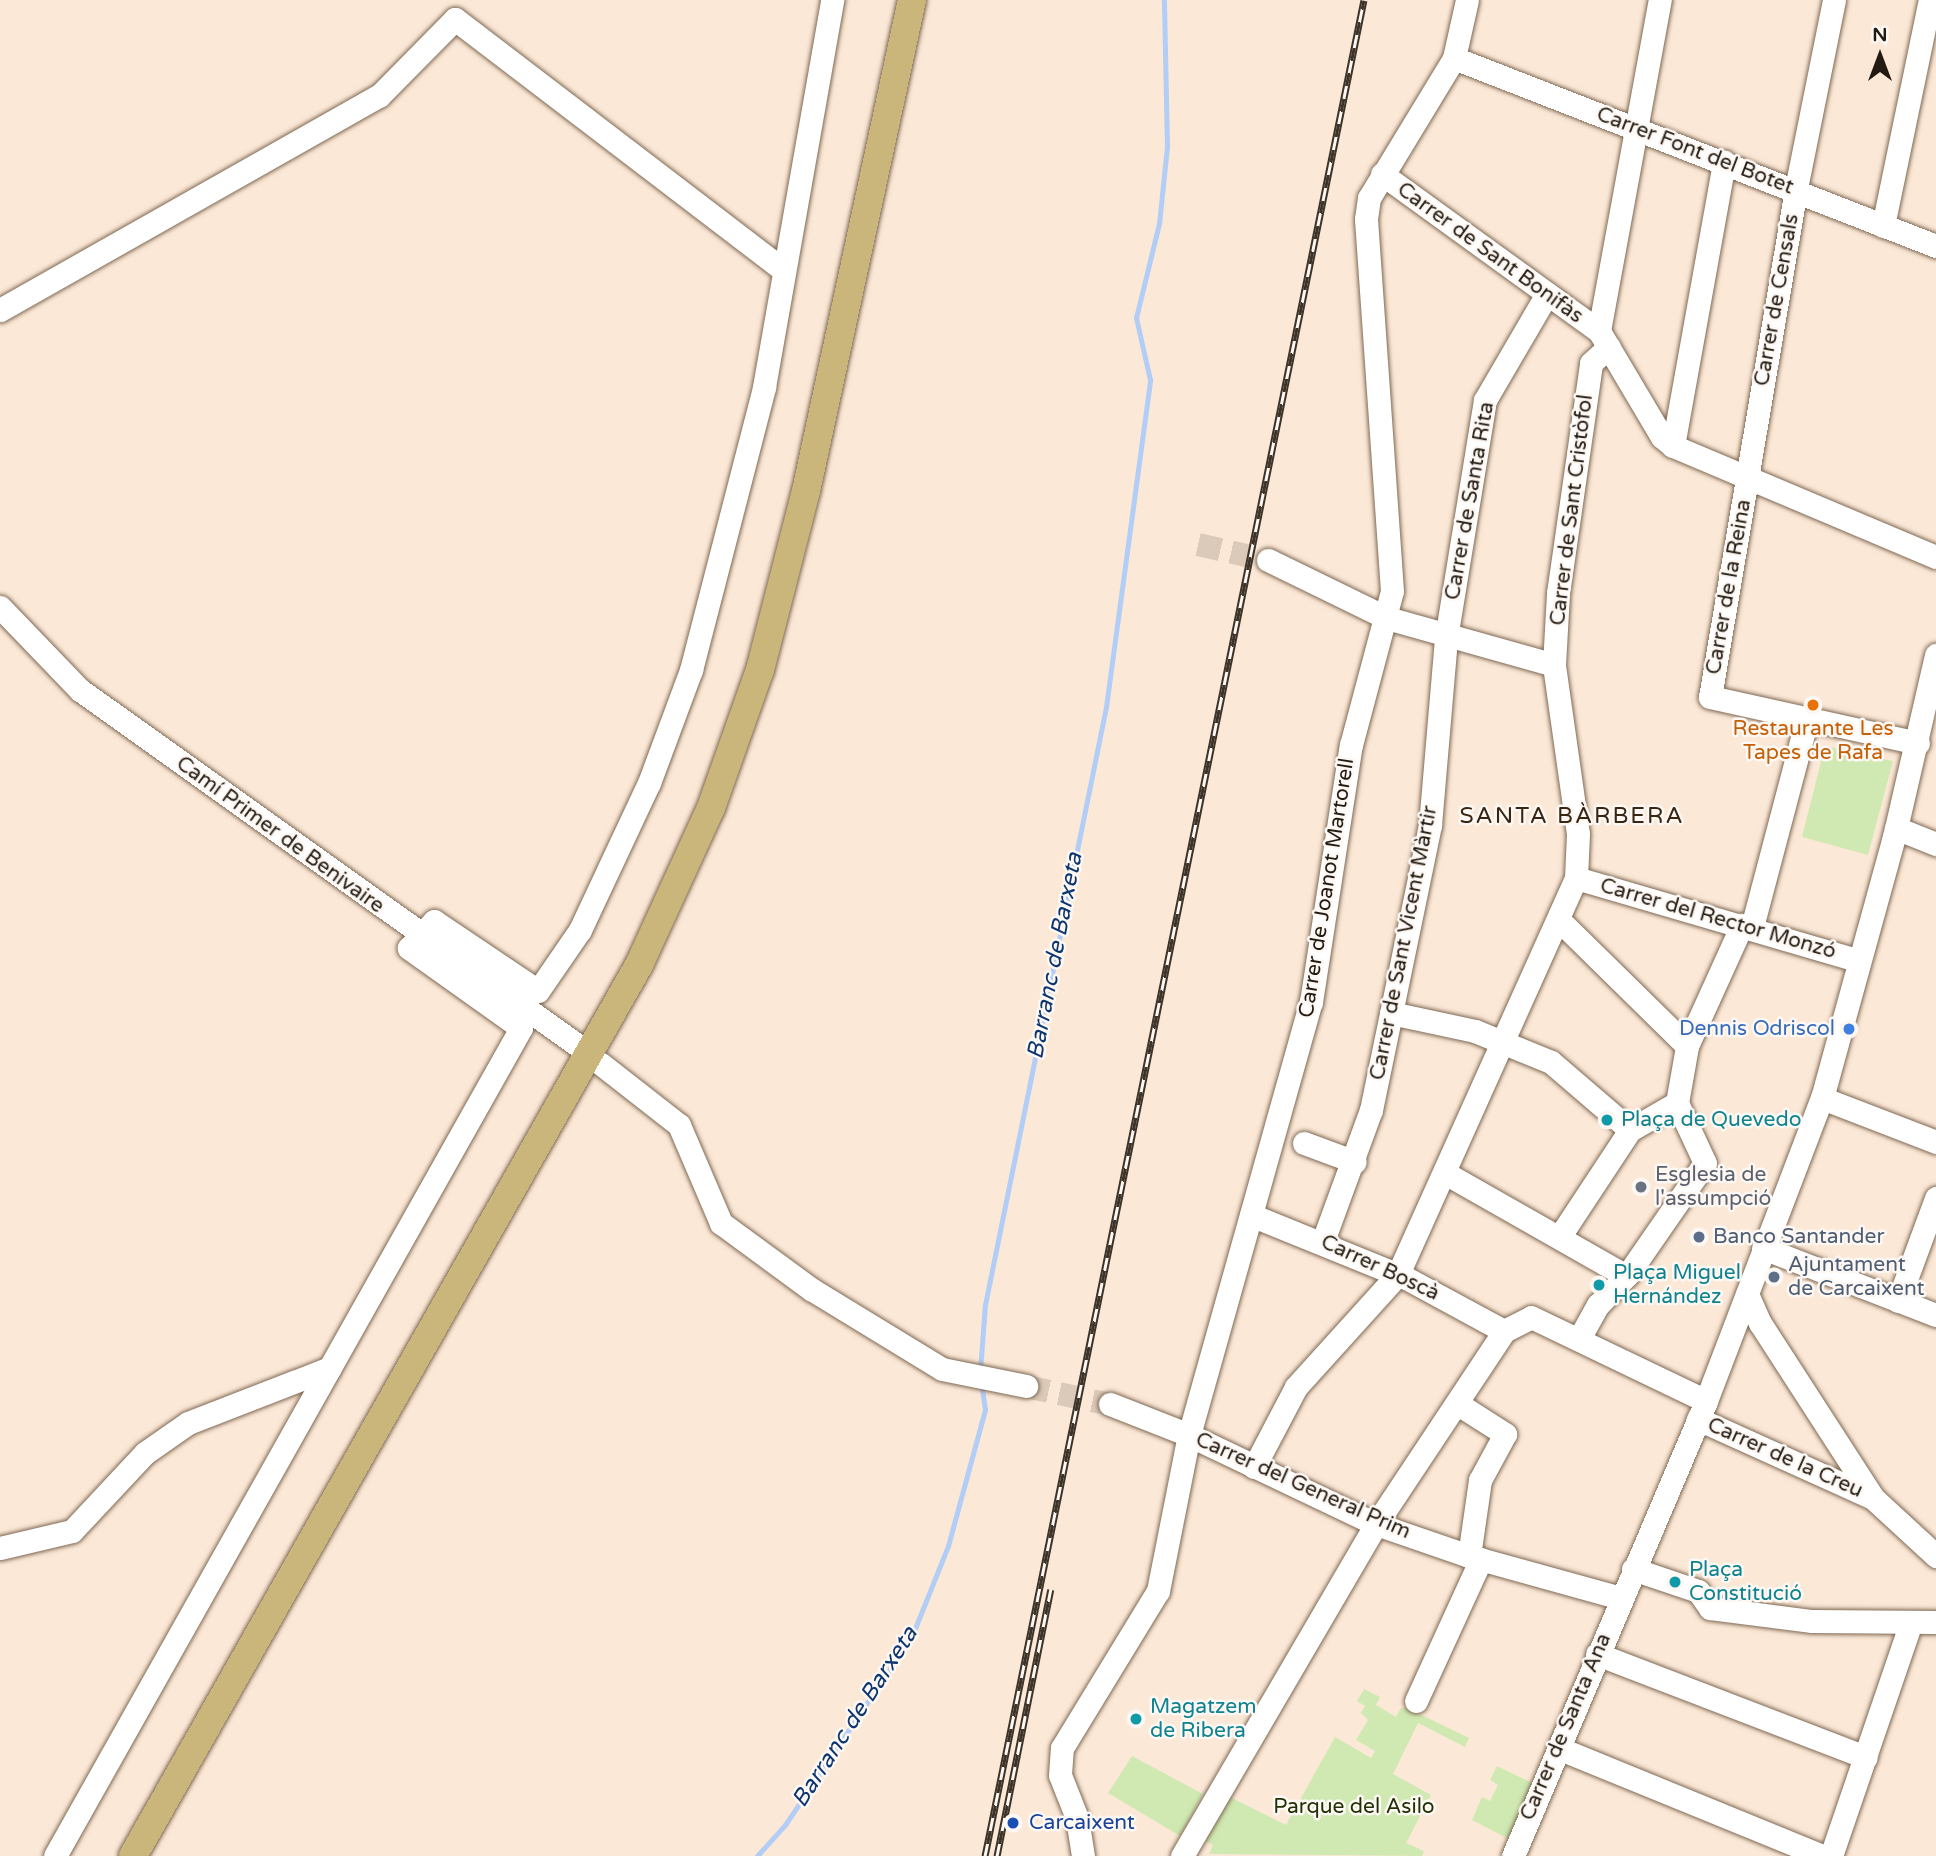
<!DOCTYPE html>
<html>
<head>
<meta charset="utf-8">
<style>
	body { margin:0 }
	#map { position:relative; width:1936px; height:1856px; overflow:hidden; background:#fce8d6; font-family:"Varela Round",sans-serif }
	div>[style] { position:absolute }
	.green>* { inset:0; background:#d0e9b2 }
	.stream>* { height:4.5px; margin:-2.25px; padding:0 2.25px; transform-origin:2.25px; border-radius:2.25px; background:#b2cdf6 }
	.minor-tunnel>* { height:23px; margin-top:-11.5px; transform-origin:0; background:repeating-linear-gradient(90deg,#dbc9b9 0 23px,transparent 0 34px) }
	.roads { filter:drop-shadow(0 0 2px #7e6954) drop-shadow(0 0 2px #7e6954) }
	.minor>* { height:23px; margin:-11.5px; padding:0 11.5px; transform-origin:11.5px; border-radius:11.5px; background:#fff }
	.major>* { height:28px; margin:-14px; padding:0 14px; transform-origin:14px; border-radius:14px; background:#cab67a }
	.rail>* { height:7px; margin-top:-3.5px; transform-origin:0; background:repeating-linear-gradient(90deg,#fdf8f4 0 13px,#3c3329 0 26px); box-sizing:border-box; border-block:2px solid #3c3329 }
	.dots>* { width:19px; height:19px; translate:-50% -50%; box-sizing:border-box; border:4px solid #fdf8f4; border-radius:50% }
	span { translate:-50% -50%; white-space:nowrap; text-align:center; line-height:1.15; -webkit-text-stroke:5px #fdf8f4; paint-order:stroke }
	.street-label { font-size:21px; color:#231b12 }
	.food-label { font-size:21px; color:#c56008 }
	.shop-label { font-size:21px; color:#366cbe }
	.right { translate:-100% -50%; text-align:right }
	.culture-label { font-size:21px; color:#0d838f }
	.left { translate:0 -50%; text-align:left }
	.worship-label { font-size:21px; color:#5b616d }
	.service-label { font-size:21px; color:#4e5e75 }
	.park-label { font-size:21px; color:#213005 }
	.transit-label { font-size:21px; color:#164399 }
	.neighbourhood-label { font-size:23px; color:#382613; letter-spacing:2px }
	.water-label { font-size:23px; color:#0d3570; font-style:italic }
	.north { position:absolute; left:1845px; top:21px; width:70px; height:70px; -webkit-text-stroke:5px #fdf8f4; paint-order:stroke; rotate:0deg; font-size:19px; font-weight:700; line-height:28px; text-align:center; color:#231b12 }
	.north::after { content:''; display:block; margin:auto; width:24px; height:32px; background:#231b12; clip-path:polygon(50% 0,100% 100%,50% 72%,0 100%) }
</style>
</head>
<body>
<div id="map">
	<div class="green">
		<i style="clip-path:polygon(1825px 746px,1893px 761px,1868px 855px,1802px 837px)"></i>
		<i style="clip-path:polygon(1364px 1689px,1380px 1697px,1376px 1705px,1396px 1717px,1401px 1708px,1407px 1708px,1469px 1738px,1465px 1747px,1418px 1723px,1393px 1774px,1431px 1795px,1406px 1843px,1424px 1851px,1422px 1856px,1209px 1854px,1213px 1845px,1204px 1840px,1228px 1796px,1286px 1825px,1335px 1737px,1371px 1758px,1375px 1751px,1356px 1740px,1368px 1720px,1361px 1713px,1365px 1706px,1357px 1701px)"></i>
		<i style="clip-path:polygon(1132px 1756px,1203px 1794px,1180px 1836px,1108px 1793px)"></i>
		<i style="clip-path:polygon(1497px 1766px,1532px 1783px,1509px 1839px,1472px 1820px,1482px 1797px,1490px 1801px,1498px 1785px,1490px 1780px)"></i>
	</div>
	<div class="stream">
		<i style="left:980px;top:1371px;width:66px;rotate:-85.7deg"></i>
		<i style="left:985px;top:1305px;width:610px;rotate:-78.56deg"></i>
		<i style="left:1106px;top:707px;width:330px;rotate:-82.3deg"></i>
		<i style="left:1150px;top:380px;width:64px;rotate:-102.7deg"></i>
		<i style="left:1136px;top:318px;width:97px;rotate:-76.3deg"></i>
		<i style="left:1159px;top:224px;width:77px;rotate:-84.1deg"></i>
		<i style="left:1167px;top:147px;width:147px;rotate:-91.2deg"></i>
		<i style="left:757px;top:1856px;width:42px;rotate:-47.9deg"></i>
		<i style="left:785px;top:1825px;width:228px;rotate:-56.1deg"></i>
		<i style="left:912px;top:1636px;width:97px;rotate:-68.2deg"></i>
		<i style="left:948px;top:1546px;width:141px;rotate:-74.8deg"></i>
		<i style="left:985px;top:1410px;width:27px;rotate:-98deg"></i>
	</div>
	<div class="minor-tunnel">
		<i style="left:1198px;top:544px;width:72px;rotate:12.9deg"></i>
		<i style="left:1026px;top:1386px;width:86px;rotate:12.1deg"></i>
	</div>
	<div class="roads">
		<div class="minor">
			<i style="left:1834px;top:0;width:193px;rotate:101.4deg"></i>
			<i style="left:1796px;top:189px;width:515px;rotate:99.61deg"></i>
			<i style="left:1710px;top:697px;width:213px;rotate:12.5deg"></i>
			<i style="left:1454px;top:58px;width:517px;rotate:21.31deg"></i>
			<i style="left:1382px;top:174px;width:268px;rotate:35.9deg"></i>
			<i style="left:1599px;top:331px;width:123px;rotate:59.3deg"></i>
			<i style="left:1662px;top:437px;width:14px;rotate:39deg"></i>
			<i style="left:1673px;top:446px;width:285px;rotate:22.9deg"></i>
			<i style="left:1883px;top:226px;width:231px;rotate:-78.3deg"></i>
			<i style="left:0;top:310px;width:435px;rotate:-29.5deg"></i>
			<i style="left:379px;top:96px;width:108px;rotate:-45.4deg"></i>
			<i style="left:455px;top:19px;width:412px;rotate:37.4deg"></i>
			<i style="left:1599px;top:331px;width:337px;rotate:-79.6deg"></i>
			<i style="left:1673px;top:446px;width:289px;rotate:-79.8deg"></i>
			<i style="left:1268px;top:560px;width:132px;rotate:26deg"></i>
			<i style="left:1387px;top:618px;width:173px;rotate:15.7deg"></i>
			<i style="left:0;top:607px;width:115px;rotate:46.1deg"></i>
			<i style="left:80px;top:690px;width:609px;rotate:35.52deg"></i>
			<i style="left:1896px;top:828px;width:43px;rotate:21.8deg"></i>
			<i style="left:1576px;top:878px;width:295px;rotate:16.3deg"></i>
			<i style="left:1560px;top:921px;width:178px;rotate:44.5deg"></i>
			<i style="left:1752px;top:927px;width:215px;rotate:-75.2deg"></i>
			<i style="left:1391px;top:1013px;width:86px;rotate:12.1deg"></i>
			<i style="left:1475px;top:1031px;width:82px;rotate:22.2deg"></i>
			<i style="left:1551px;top:1062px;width:104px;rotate:40.7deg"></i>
			<i style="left:601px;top:1064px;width:99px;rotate:38deg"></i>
			<i style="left:679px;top:1125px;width:107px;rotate:66.8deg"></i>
			<i style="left:721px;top:1223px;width:112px;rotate:36.3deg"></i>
			<i style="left:811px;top:1289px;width:153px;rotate:31.4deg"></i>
			<i style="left:942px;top:1369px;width:86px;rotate:11.4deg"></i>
			<i style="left:1822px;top:1098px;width:122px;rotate:21.1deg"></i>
			<i style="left:1304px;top:1143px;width:54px;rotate:20.4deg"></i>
			<i style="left:1445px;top:1173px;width:208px;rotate:29.6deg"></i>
			<i style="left:1251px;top:1215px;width:167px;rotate:22.1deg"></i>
			<i style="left:1406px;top:1278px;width:111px;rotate:28.4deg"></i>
			<i style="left:1560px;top:1236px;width:127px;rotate:-56.6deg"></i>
			<i style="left:1630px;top:1130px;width:54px;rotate:-29.9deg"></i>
			<i style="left:1677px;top:1103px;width:58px;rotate:-80deg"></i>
			<i style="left:1687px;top:1046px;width:133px;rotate:-65.6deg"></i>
			<i style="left:1323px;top:1241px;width:140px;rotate:-69.9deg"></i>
			<i style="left:1371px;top:1110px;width:291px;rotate:-78.3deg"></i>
			<i style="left:1430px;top:825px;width:188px;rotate:-85.1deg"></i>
			<i style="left:1446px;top:638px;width:241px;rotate:-80.7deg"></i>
			<i style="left:1485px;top:400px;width:123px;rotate:-59.7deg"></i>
			<i style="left:1763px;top:1248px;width:186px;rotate:21.2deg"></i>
			<i style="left:1747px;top:1294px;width:32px;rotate:66deg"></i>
			<i style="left:1760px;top:1323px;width:208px;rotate:57.1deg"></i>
			<i style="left:1873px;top:1498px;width:86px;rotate:42.6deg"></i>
			<i style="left:1898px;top:1301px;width:110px;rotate:-69.7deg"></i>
			<i style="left:1504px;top:1331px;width:30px;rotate:-27deg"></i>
			<i style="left:1531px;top:1317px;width:194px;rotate:25.6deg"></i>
			<i style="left:1580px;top:1337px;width:37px;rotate:-61deg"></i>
			<i style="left:1598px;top:1305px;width:43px;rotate:-45.9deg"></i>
			<i style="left:1628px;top:1274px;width:135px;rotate:-55.3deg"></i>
			<i style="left:1705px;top:1163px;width:66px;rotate:-115deg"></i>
			<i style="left:1110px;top:1404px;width:85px;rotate:21.4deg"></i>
			<i style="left:1189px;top:1435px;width:207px;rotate:25.5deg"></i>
			<i style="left:1376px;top:1524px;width:98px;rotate:19deg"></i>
			<i style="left:1469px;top:1556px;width:157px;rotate:15.5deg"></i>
			<i style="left:1458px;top:1404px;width:56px;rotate:32.6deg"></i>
			<i style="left:1505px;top:1434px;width:52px;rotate:118.5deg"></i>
			<i style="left:1480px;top:1480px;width:77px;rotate:98.2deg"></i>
			<i style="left:1698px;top:1419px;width:192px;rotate:24.3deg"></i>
			<i style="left:1254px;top:1467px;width:90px;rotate:-62.3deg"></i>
			<i style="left:1296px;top:1387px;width:152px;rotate:-47.9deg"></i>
			<i style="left:1398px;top:1274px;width:434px;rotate:-65.8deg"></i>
			<i style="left:1576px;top:878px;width:44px;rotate:-87.4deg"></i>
			<i style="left:1578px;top:834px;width:171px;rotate:-98.1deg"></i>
			<i style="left:1554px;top:665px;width:72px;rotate:-86.8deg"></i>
			<i style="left:1558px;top:593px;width:232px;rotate:-81.8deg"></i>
			<i style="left:1591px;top:363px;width:24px;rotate:-42deg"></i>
			<i style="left:0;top:1548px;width:74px;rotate:-13.3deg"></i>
			<i style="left:72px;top:1531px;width:107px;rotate:-46.9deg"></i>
			<i style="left:145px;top:1453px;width:52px;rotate:-34.9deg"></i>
			<i style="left:188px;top:1423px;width:152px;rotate:-21.2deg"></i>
			<i style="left:1633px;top:1569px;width:69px;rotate:18.7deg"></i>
			<i style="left:1698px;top:1591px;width:21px;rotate:55deg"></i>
			<i style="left:1710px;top:1608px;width:103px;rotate:7.3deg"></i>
			<i style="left:1812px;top:1621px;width:124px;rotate:0.5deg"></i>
			<i style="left:1597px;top:1654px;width:288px;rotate:21deg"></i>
			<i style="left:1416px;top:1701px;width:156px;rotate:-65.4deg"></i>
			<i style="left:1558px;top:1748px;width:286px;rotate:22.2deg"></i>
			<i style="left:55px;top:1856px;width:950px;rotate:-60.63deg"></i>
			<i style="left:521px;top:1028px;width:138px;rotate:-144.5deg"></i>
			<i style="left:409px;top:948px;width:37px;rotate:-47deg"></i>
			<i style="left:434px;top:921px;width:125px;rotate:33.9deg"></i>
			<i style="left:538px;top:991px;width:74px;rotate:-55.5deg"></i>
			<i style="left:580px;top:930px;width:162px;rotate:-64.9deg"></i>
			<i style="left:649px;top:783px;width:121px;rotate:-69.6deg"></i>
			<i style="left:691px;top:670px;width:292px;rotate:-75.5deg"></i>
			<i style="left:764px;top:387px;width:393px;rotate:-80deg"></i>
			<i style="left:1083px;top:1856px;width:38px;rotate:-99deg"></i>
			<i style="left:1077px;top:1818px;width:46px;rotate:-111.6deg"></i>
			<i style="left:1060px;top:1775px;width:27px;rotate:-86deg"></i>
			<i style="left:1062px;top:1748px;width:184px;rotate:-58.6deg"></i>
			<i style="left:1158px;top:1591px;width:159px;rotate:-78.8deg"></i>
			<i style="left:1189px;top:1435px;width:450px;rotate:-74.3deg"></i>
			<i style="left:1311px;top:1002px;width:260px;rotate:-81.2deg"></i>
			<i style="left:1351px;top:745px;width:159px;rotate:-75.1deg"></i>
			<i style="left:1392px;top:591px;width:373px;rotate:-94deg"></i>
			<i style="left:1366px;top:219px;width:21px;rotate:-82deg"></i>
			<i style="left:1369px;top:198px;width:164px;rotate:-58.7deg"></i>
			<i style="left:1454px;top:58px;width:59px;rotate:-77.4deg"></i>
			<i style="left:1182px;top:1856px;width:385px;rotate:-59.7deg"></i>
			<i style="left:1376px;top:1524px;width:232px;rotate:-56.4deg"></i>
			<i style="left:1513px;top:1856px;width:494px;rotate:-67deg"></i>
			<i style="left:1706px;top:1401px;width:324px;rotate:-69.1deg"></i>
			<i style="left:1822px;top:1098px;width:271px;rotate:-74.6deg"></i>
			<i style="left:1894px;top:837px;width:187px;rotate:-77deg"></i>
			<i style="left:1831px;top:1856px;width:247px;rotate:-71.1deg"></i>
		</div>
		<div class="major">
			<i style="left:133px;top:1856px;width:1025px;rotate:-60.41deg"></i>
			<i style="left:639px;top:965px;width:173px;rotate:-65.4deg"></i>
			<i style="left:711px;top:808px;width:146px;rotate:-70.5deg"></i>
			<i style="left:760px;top:670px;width:185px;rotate:-75.6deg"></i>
			<i style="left:806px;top:491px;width:502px;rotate:-77.82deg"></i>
		</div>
	</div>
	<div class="rail">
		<i style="left:985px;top:1856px;width:1894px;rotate:-78.46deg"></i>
		<i style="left:997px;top:1856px;width:272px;rotate:-78.6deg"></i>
	</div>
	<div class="dots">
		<i style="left:1813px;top:705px;background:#e8710a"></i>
		<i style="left:1849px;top:1029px;background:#3f7fe0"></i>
		<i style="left:1607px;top:1120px;background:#0f9aa8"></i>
		<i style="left:1641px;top:1187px;background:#6b7280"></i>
		<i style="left:1699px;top:1237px;background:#5c6f8a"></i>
		<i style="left:1774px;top:1277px;background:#5c6f8a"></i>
		<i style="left:1599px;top:1285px;background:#0f9aa8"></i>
		<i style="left:1675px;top:1582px;background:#0f9aa8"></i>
		<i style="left:1136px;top:1719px;background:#0f9aa8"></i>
		<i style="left:1013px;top:1823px;background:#1a4fb4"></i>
	</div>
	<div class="street-label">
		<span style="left:1695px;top:151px;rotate:21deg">Carrer Font del Botet</span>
		<span style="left:1490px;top:253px;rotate:36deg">Carrer de Sant Bonifàs</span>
		<span style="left:1777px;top:300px;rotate:-80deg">Carrer de Censals</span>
		<span style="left:1470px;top:501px;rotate:-80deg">Carrer de Santa Rita</span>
		<span style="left:1572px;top:510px;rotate:-83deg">Carrer de Sant Cristòfol</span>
		<span style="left:1729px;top:587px;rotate:-80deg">Carrer de la Reina</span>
		<span style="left:280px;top:835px;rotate:36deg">Camí Primer de Benivaire</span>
		<span style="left:1327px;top:888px;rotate:-81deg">Carrer de Joanot Martorell</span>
		<span style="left:1718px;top:919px;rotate:16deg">Carrer del Rector Monzó</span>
		<span style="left:1404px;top:943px;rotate:-79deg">Carrer de Sant Vicent Màrtir</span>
		<span style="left:1380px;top:1268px;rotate:25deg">Carrer Boscà</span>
		<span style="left:1785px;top:1458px;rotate:24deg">Carrer de la Creu</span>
		<span style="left:1303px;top:1486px;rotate:24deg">Carrer del General Prim</span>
		<span style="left:1566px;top:1727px;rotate:-67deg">Carrer de Santa Ana</span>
	</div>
	<div class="food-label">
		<span style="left:1813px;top:741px">Restaurante Les<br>Tapes de Rafa</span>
	</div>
	<div class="shop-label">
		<span class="right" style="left:1835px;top:1029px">Dennis Odriscol</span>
	</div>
	<div class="culture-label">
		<span class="left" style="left:1621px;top:1120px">Plaça de Quevedo</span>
		<span class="left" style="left:1613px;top:1285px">Plaça Miguel<br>Hernández</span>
		<span class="left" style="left:1689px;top:1582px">Plaça<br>Constitució</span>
		<span class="left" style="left:1150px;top:1719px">Magatzem<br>de Ribera</span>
	</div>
	<div class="worship-label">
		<span class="left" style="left:1655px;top:1187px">Esglesia de<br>l'assumpció</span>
	</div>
	<div class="service-label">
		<span class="left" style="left:1713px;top:1237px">Banco Santander</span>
		<span class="left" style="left:1788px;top:1277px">Ajuntament<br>de Carcaixent</span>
	</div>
	<div class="park-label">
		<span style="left:1354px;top:1807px">Parque del Asilo</span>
	</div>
	<div class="transit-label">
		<span class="left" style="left:1029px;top:1823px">Carcaixent</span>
	</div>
	<div class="neighbourhood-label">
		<span style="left:1572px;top:816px">SANTA BÀRBERA</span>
	</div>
	<div class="water-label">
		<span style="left:1055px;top:956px;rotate:-79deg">Barranc de Barxeta</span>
		<span style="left:855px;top:1717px;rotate:-57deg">Barranc de Barxeta</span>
	</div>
	<div class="north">N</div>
</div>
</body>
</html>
